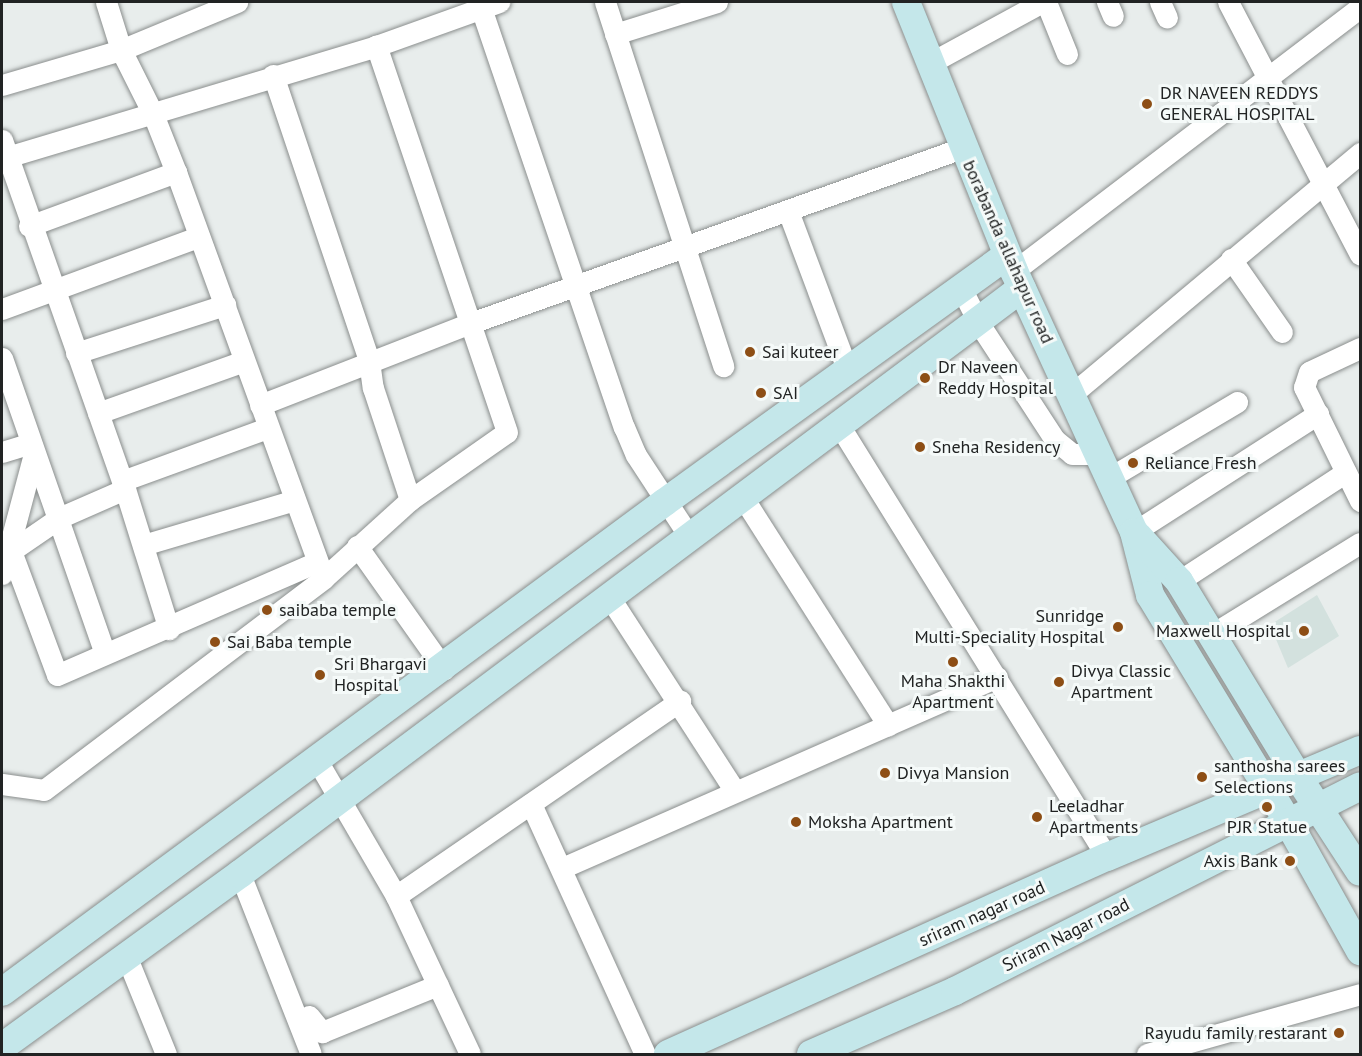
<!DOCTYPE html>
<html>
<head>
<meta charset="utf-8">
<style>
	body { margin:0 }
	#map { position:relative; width:1362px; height:1056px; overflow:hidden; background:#e8edec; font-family:"PT Sans",sans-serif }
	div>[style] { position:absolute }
	.built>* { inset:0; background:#d3e1de }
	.roads { filter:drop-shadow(0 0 2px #8a8e8d) drop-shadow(0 0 2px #8a8e8d) }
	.street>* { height:21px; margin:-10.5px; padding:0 10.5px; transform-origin:10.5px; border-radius:10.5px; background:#fff }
	.secondary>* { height:28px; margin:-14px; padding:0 14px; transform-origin:14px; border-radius:14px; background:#c4e7ea }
	.dots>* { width:16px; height:16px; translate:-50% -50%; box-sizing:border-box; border:3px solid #f5faf9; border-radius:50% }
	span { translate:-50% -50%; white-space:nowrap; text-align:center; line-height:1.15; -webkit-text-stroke:6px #f5faf9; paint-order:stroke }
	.poi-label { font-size:18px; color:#212323 }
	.left { translate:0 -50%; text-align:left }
	.right { translate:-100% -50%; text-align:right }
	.street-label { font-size:18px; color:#212323 }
	.frame { position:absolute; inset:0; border:3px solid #212323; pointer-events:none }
</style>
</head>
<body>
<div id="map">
	<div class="built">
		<i style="clip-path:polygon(1317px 595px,1339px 636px,1288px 668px,1270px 625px)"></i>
	</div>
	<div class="roads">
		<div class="street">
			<i style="left:106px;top:2px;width:50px;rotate:72.6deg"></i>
			<i style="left:121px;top:50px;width:72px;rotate:63.4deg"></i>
			<i style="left:153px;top:114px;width:62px;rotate:68.4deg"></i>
			<i style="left:176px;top:172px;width:432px;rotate:70deg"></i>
			<i style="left:605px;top:2px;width:383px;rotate:72deg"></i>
			<i style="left:1046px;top:2px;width:56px;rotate:68deg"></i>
			<i style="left:1107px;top:2px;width:15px;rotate:67deg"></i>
			<i style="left:1160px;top:2px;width:17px;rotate:66deg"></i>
			<i style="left:1228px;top:2px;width:285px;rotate:62.4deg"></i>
			<i style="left:481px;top:8px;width:443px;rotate:71.2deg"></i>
			<i style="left:624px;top:427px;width:30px;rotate:67deg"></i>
			<i style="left:636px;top:455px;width:97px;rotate:56.8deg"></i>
			<i style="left:615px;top:34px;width:107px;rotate:-17.4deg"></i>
			<i style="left:932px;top:62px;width:125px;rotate:-28.6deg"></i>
			<i style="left:273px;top:75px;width:302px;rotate:71.4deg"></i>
			<i style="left:369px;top:361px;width:27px;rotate:82deg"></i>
			<i style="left:373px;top:388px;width:118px;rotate:71.7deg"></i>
			<i style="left:2px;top:85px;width:124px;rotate:-16.4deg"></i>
			<i style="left:121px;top:50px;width:126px;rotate:-22.5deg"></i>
			<i style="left:2px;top:140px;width:370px;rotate:70.6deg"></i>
			<i style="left:125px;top:489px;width:147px;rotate:72.6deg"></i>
			<i style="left:7px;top:157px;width:385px;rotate:-16.7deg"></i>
			<i style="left:376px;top:46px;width:131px;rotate:-19.7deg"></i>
			<i style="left:788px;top:211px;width:169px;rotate:69.5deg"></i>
			<i style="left:29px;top:226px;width:157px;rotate:-20.2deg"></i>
			<i style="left:1231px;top:259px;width:89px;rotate:55.1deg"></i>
			<i style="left:1014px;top:271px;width:435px;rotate:-37.3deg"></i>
			<i style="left:961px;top:288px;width:38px;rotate:63deg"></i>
			<i style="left:978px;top:322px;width:141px;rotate:56.9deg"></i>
			<i style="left:1055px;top:440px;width:22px;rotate:39deg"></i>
			<i style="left:1072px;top:454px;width:26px"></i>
			<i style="left:2px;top:309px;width:209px;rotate:-20.2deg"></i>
			<i style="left:1360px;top:348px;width:56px;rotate:154.8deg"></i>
			<i style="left:1309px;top:372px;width:16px;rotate:108deg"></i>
			<i style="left:1304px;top:387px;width:127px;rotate:63.8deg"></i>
			<i style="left:76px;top:353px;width:157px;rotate:-17.9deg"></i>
			<i style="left:2px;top:358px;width:313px;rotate:70.8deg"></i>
			<i style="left:1072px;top:394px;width:376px;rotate:-39.9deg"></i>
			<i style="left:260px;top:405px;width:223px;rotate:-21.3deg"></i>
			<i style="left:468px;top:324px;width:524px;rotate:-19.61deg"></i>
			<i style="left:98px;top:413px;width:155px;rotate:-19.6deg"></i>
			<i style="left:839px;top:425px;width:508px;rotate:58.19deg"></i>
			<i style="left:2px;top:452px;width:28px;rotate:-17deg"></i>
			<i style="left:1109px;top:478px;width:149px;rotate:-30.7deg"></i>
			<i style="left:122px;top:481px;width:155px;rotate:-20deg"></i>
			<i style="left:125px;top:489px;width:72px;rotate:156.3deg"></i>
			<i style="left:59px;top:518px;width:58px;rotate:145.5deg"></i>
			<i style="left:11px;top:551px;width:132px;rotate:69.6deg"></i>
			<i style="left:57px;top:675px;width:283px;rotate:-23.5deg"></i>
			<i style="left:742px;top:496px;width:272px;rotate:57.5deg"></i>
			<i style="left:1134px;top:532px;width:219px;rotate:-32.7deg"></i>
			<i style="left:143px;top:545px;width:155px;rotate:-16.5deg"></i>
			<i style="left:357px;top:546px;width:151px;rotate:54.7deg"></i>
			<i style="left:2px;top:574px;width:124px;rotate:-75.1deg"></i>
			<i style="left:1179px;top:581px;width:199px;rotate:-33.1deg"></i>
			<i style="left:610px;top:598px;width:229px;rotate:57.1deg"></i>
			<i style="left:1211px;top:635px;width:175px;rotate:-31.7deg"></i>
			<i style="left:318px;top:762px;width:155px;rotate:59.8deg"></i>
			<i style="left:396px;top:896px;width:174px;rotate:64.9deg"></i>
			<i style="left:2px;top:784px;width:42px;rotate:8.1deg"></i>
			<i style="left:44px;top:790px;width:351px;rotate:-37.1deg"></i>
			<i style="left:324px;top:578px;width:116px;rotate:-42.2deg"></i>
			<i style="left:410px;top:500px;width:118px;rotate:-35deg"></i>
			<i style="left:507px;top:432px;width:408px;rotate:-108.7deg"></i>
			<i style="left:531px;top:804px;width:275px;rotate:65.5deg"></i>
			<i style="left:562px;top:868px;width:475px;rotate:-23.7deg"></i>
			<i style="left:240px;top:874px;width:193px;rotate:68.5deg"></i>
			<i style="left:396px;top:896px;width:345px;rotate:-34.5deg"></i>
			<i style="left:127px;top:958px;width:104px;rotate:67.9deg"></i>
			<i style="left:309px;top:1016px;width:21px;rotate:51deg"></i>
			<i style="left:322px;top:1032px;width:125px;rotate:-22.1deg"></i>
			<i style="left:1147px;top:1054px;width:221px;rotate:-15.7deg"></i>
		</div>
		<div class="secondary">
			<i style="left:906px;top:2px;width:290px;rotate:68.1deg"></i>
			<i style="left:1014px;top:271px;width:287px;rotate:65.3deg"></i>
			<i style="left:1134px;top:532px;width:65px;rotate:75.7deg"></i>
			<i style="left:1150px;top:595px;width:266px;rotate:58.7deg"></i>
			<i style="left:1288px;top:822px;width:148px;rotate:60.8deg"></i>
			<i style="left:1138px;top:536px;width:61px;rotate:47.7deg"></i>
			<i style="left:1179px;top:581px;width:229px;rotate:58.7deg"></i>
			<i style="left:1298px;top:777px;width:113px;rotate:56.9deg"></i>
			<i style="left:2px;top:992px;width:824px;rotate:-36.47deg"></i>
			<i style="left:665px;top:502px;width:422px;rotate:-35.8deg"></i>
			<i style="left:2px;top:1047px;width:294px;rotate:-36deg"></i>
			<i style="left:240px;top:874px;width:977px;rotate:-36.85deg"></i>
			<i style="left:668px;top:1054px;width:481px;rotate:-24.2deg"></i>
			<i style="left:1107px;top:857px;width:275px;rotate:-22.9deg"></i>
			<i style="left:811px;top:1054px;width:157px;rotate:-23.6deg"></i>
			<i style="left:955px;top:991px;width:454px;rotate:-26.8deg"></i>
		</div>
	</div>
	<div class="dots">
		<i style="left:1147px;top:104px;background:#8d4e15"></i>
		<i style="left:750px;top:352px;background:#8d4e15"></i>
		<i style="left:925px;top:378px;background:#8d4e15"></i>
		<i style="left:761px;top:393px;background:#8d4e15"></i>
		<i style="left:920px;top:447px;background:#8d4e15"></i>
		<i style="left:1133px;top:463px;background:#8d4e15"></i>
		<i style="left:267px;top:610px;background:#8d4e15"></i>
		<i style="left:1118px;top:627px;background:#8d4e15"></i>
		<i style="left:1304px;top:631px;background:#8d4e15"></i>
		<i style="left:215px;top:642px;background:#8d4e15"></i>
		<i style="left:953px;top:662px;background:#8d4e15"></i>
		<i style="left:320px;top:675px;background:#8d4e15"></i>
		<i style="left:1059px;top:682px;background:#8d4e15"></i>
		<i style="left:885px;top:773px;background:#8d4e15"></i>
		<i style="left:1202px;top:777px;background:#8d4e15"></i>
		<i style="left:1267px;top:807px;background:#8d4e15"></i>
		<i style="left:1037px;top:817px;background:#8d4e15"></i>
		<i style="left:796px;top:822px;background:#8d4e15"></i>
		<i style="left:1290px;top:861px;background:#8d4e15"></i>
		<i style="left:1339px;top:1033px;background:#8d4e15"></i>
	</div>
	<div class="poi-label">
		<span class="left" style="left:1160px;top:104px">DR NAVEEN REDDYS<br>GENERAL HOSPITAL</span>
		<span class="left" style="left:762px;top:352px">Sai kuteer</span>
		<span class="left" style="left:938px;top:378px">Dr Naveen<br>Reddy Hospital</span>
		<span class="left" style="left:773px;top:393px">SAI</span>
		<span class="left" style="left:932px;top:447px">Sneha Residency</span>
		<span class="left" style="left:1145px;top:463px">Reliance Fresh</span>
		<span class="left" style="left:279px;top:610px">saibaba temple</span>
		<span class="right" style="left:1104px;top:627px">Sunridge<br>Multi-Speciality Hospital</span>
		<span class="right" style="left:1290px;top:631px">Maxwell Hospital</span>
		<span class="left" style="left:227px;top:642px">Sai Baba temple</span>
		<span class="left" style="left:334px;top:675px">Sri Bhargavi<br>Hospital</span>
		<span class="left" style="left:1071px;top:682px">Divya Classic<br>Apartment</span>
		<span style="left:953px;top:692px">Maha Shakthi<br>Apartment</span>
		<span class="left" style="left:1214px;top:777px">santhosha sarees<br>Selections</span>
		<span class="left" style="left:897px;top:773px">Divya Mansion</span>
		<span class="left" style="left:1049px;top:817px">Leeladhar<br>Apartments</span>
		<span class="left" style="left:808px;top:822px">Moksha Apartment</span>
		<span style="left:1267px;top:827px">PJR Statue</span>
		<span class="right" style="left:1278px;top:861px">Axis Bank</span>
		<span class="right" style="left:1327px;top:1033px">Rayudu family restarant</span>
	</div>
	<div class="street-label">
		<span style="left:1008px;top:252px;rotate:66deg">borabanda allahapur road</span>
		<span style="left:982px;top:914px;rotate:-24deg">sriram nagar road</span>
		<span style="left:1066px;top:935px;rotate:-27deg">Sriram Nagar road</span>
	</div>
	<div class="frame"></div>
</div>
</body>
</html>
